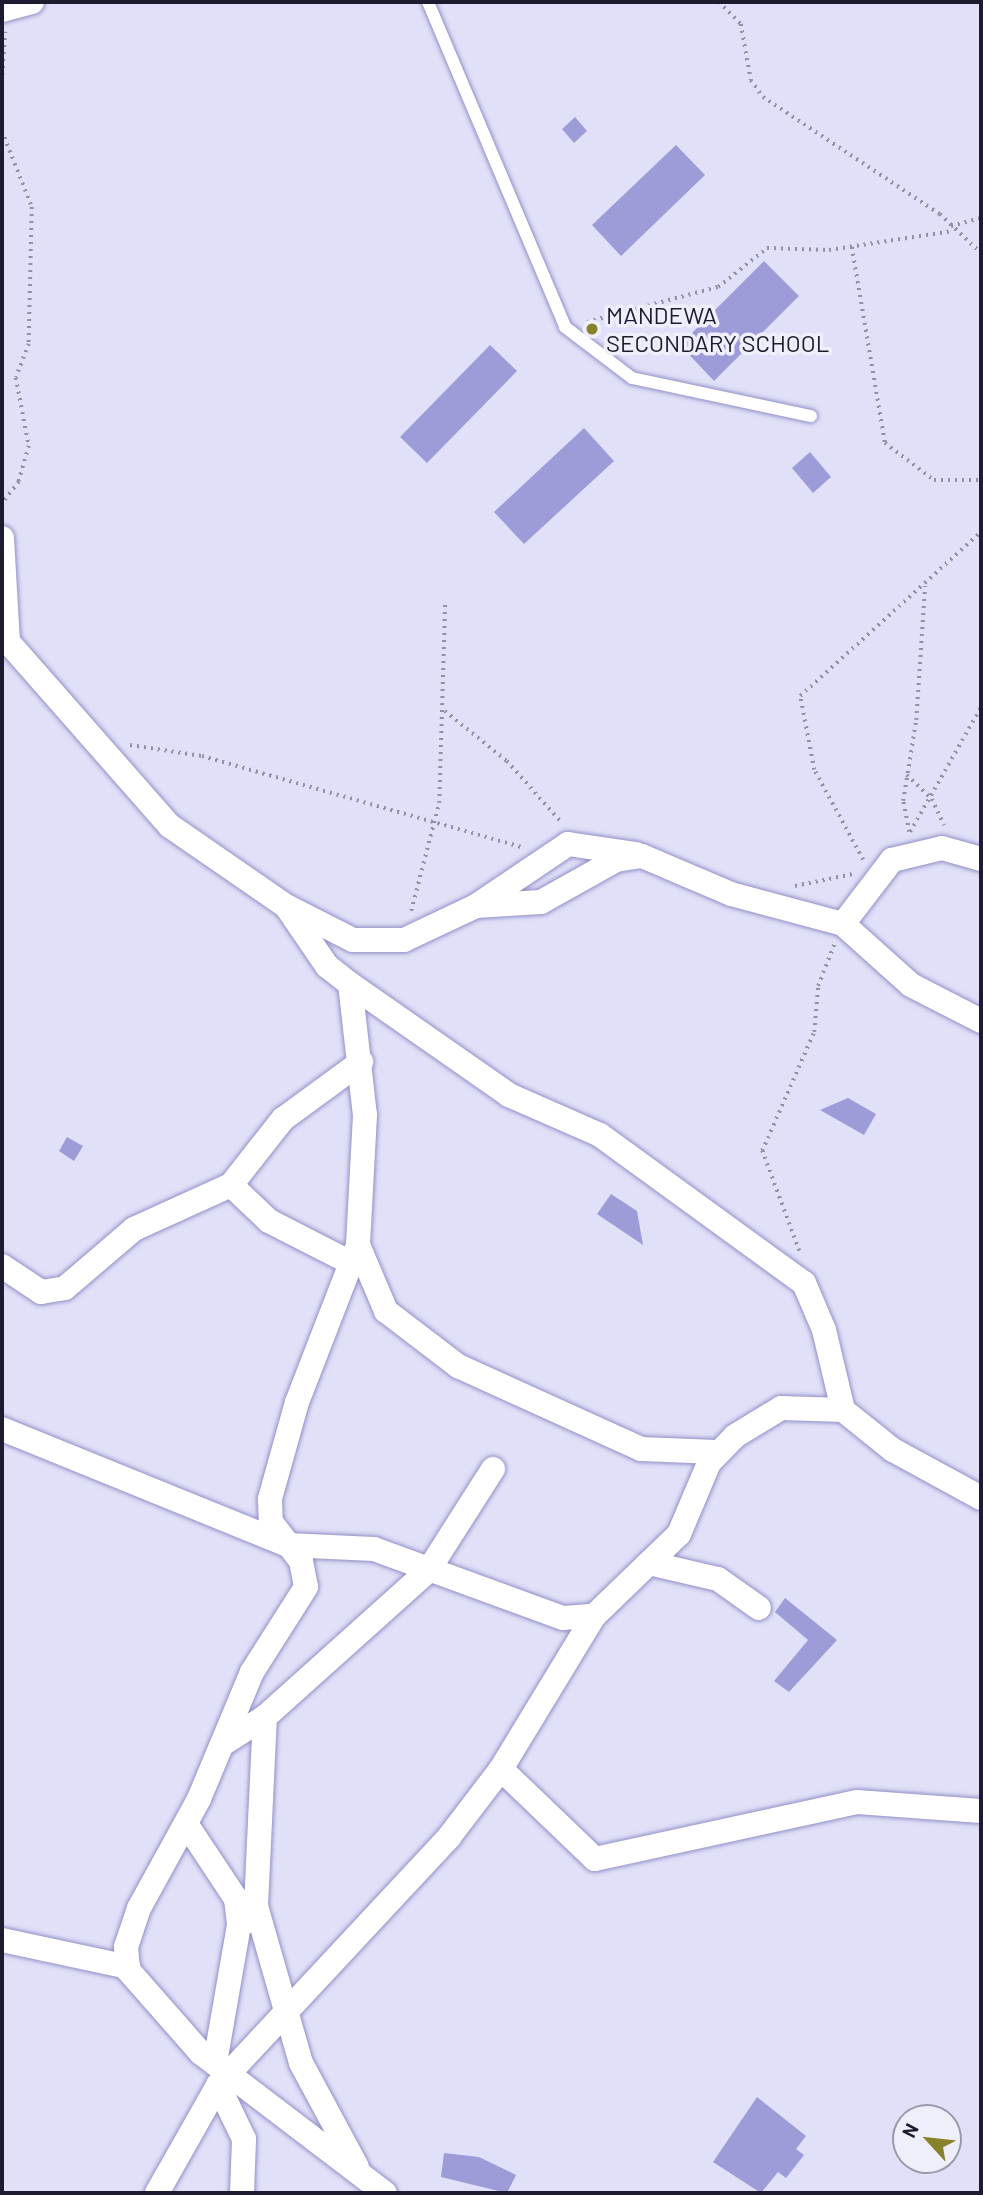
<!DOCTYPE html>
<html>
<head>
<meta charset="utf-8">
<style>
	body { margin:0 }
	#map { position:relative; width:983px; height:2195px; overflow:hidden; background:#e0e0f8; font-family:Barlow,sans-serif }
	div>[style] { position:absolute }
	.building>* { inset:0; background:#9e9bd9 }
	.path>* { height:3.5px; margin-top:-1.75px; transform-origin:0; background:repeating-linear-gradient(90deg,#9090a7 0 2px,transparent 0 7px) }
	.roads { filter:drop-shadow(0 0 2px #928fc7) drop-shadow(0 0 2px #928fc7) }
	.lane>* { height:12px; margin:-6px; padding:0 6px; transform-origin:6px; border-radius:6px; background:#fff }
	.street>* { height:24px; margin:-12px; padding:0 12px; transform-origin:12px; border-radius:12px; background:#fff }
	.dots>* { width:19px; height:19px; translate:-50% -50%; box-sizing:border-box; border:4px solid #efeffb; border-radius:50% }
	span { translate:-50% -50%; white-space:nowrap; text-align:center; line-height:1.15; -webkit-text-stroke:7px #efeffb; paint-order:stroke }
	.poi-label { font-size:24px; color:#1c1b30 }
	.left { translate:0 -50%; text-align:left }
	.frame { position:absolute; inset:0; border:4px solid #1c1b30; pointer-events:none }
	.north { position:absolute; left:892px; top:2104px; width:70px; height:70px; box-sizing:border-box; background:#efeffb; border:2px solid #9b9aaa; border-radius:50%; rotate:297deg; font-size:19px; font-weight:700; line-height:28px; text-align:center; color:#1c1b30 }
	.north::after { content:''; display:block; margin:auto; width:24px; height:32px; background:#87832b; clip-path:polygon(50% 0,100% 100%,50% 72%,0 100%) }
</style>
</head>
<body>
<div id="map">
	<div class="building">
		<i style="clip-path:polygon(575px 117px,587px 131px,574px 143px,562px 129px)"></i>
		<i style="clip-path:polygon(676px 145px,705px 175px,621px 256px,592px 225px)"></i>
		<i style="clip-path:polygon(764px 261px,799px 296px,714px 381px,680px 345px)"></i>
		<i style="clip-path:polygon(490px 345px,517px 371px,427px 463px,400px 437px)"></i>
		<i style="clip-path:polygon(584px 428px,614px 461px,524px 544px,494px 512px)"></i>
		<i style="clip-path:polygon(810px 452px,831px 477px,813px 493px,792px 468px)"></i>
		<i style="clip-path:polygon(848px 1098px,876px 1114px,864px 1135px,820px 1110px)"></i>
		<i style="clip-path:polygon(67px 1137px,83px 1146px,74px 1161px,59px 1151px)"></i>
		<i style="clip-path:polygon(611px 1194px,637px 1211px,643px 1245px,597px 1214px)"></i>
		<i style="clip-path:polygon(785px 1598px,837px 1640px,789px 1692px,774px 1681px,808px 1640px,775px 1612px)"></i>
		<i style="clip-path:polygon(757px 2097px,806px 2136px,796px 2149px,804px 2155px,786px 2178px,778px 2172px,761px 2193px,713px 2162px)"></i>
		<i style="clip-path:polygon(444px 2153px,479px 2157px,516px 2175px,507px 2193px,441px 2177px)"></i>
	</div>
	<div class="path">
		<i style="left:719px;top:2px;width:31px;rotate:45deg"></i>
		<i style="left:741px;top:24px;width:57px;rotate:79.9deg"></i>
		<i style="left:751px;top:80px;width:21px;rotate:55deg"></i>
		<i style="left:763px;top:97px;width:212px;rotate:33.5deg"></i>
		<i style="left:940px;top:214px;width:57px;rotate:43.6deg"></i>
		<i style="left:2px;top:75px;width:43px;rotate:-86deg"></i>
		<i style="left:2px;top:131px;width:82px;rotate:68.5deg"></i>
		<i style="left:32px;top:207px;width:137px;rotate:91.3deg"></i>
		<i style="left:29px;top:344px;width:36px;rotate:111deg"></i>
		<i style="left:16px;top:378px;width:69px;rotate:79.2deg"></i>
		<i style="left:29px;top:446px;width:37px;rotate:106deg"></i>
		<i style="left:19px;top:482px;width:28px;rotate:128deg"></i>
		<i style="left:951px;top:226px;width:31px;rotate:-15deg"></i>
		<i style="left:852px;top:247px;width:199px;rotate:80.4deg"></i>
		<i style="left:885px;top:443px;width:61px;rotate:37.1deg"></i>
		<i style="left:934px;top:480px;width:47px"></i>
		<i style="left:587px;top:322px;width:136px;rotate:-15deg"></i>
		<i style="left:718px;top:287px;width:63px;rotate:-38.5deg"></i>
		<i style="left:767px;top:248px;width:62px;rotate:1.8deg"></i>
		<i style="left:829px;top:250px;width:125px;rotate:-8.7deg"></i>
		<i style="left:445px;top:711px;width:80px;rotate:38.9deg"></i>
		<i style="left:507px;top:761px;width:83px;rotate:48.4deg"></i>
		<i style="left:130px;top:745px;width:73px;rotate:8.7deg"></i>
		<i style="left:202px;top:756px;width:333px;rotate:15.9deg"></i>
		<i style="left:907px;top:775px;width:35px;rotate:44deg"></i>
		<i style="left:932px;top:799px;width:29px;rotate:65deg"></i>
		<i style="left:909px;top:832px;width:32px;rotate:-101deg"></i>
		<i style="left:903px;top:801px;width:82px;rotate:-80.9deg"></i>
		<i style="left:916px;top:720px;width:134px;rotate:-86.2deg"></i>
		<i style="left:910px;top:832px;width:144px;rotate:-60.4deg"></i>
		<i style="left:863px;top:860px;width:102px;rotate:-118.6deg"></i>
		<i style="left:814px;top:770px;width:75px;rotate:-100.7deg"></i>
		<i style="left:800px;top:696px;width:244px;rotate:-42.2deg"></i>
		<i style="left:795px;top:886px;width:59px;rotate:-11.7deg"></i>
		<i style="left:411px;top:911px;width:112px;rotate:-75.5deg"></i>
		<i style="left:439px;top:803px;width:200px;rotate:-88.3deg"></i>
		<i style="left:799px;top:1251px;width:107px;rotate:-110.3deg"></i>
		<i style="left:762px;top:1151px;width:130px;rotate:-66.4deg"></i>
		<i style="left:814px;top:1032px;width:46px;rotate:-85deg"></i>
		<i style="left:818px;top:986px;width:44px;rotate:-68.7deg"></i>
	</div>
	<div class="roads">
		<div class="lane">
			<i style="left:428px;top:2px;width:353px;rotate:67.1deg"></i>
			<i style="left:565px;top:327px;width:84px;rotate:37.3deg"></i>
			<i style="left:632px;top:378px;width:183px;rotate:12deg"></i>
		</div>
		<div class="street">
			<i style="left:2px;top:10px;width:31px;rotate:-15deg"></i>
			<i style="left:2px;top:538px;width:103px;rotate:86.7deg"></i>
			<i style="left:2px;top:635px;width:254px;rotate:48.7deg"></i>
			<i style="left:170px;top:826px;width:141px;rotate:34.6deg"></i>
			<i style="left:286px;top:906px;width:75px;rotate:26.9deg"></i>
			<i style="left:353px;top:940px;width:51px"></i>
			<i style="left:404px;top:940px;width:80px;rotate:-25.3deg"></i>
			<i style="left:476px;top:906px;width:65px;rotate:-3.5deg"></i>
			<i style="left:541px;top:902px;width:86px;rotate:-29.2deg"></i>
			<i style="left:616px;top:860px;width:26px;rotate:-9deg"></i>
			<i style="left:642px;top:856px;width:97px;rotate:23.1deg"></i>
			<i style="left:731px;top:894px;width:116px;rotate:15deg"></i>
			<i style="left:843px;top:924px;width:91px;rotate:41.9deg"></i>
			<i style="left:911px;top:985px;width:79px;rotate:27.2deg"></i>
			<i style="left:286px;top:906px;width:73px;rotate:55.7deg"></i>
			<i style="left:327px;top:966px;width:29px;rotate:38deg"></i>
			<i style="left:350px;top:984px;width:132px;rotate:83.5deg"></i>
			<i style="left:365px;top:1115px;width:130px;rotate:93.1deg"></i>
			<i style="left:358px;top:1245px;width:168px;rotate:111.2deg"></i>
			<i style="left:297px;top:1402px;width:101px;rotate:105.6deg"></i>
			<i style="left:270px;top:1499px;width:23px;rotate:88deg"></i>
			<i style="left:271px;top:1522px;width:49px;rotate:52.4deg"></i>
			<i style="left:301px;top:1561px;width:26px;rotate:79deg"></i>
			<i style="left:306px;top:1587px;width:101px;rotate:122.4deg"></i>
			<i style="left:252px;top:1672px;width:138px;rotate:112.7deg"></i>
			<i style="left:199px;top:1799px;width:124px;rotate:118.8deg"></i>
			<i style="left:139px;top:1908px;width:41px;rotate:108.4deg"></i>
			<i style="left:126px;top:1947px;width:23px;rotate:85deg"></i>
			<i style="left:128px;top:1970px;width:111px;rotate:48.7deg"></i>
			<i style="left:201px;top:2053px;width:231px;rotate:37.3deg"></i>
			<i style="left:476px;top:906px;width:111px;rotate:-34deg"></i>
			<i style="left:568px;top:844px;width:69px;rotate:8.4deg"></i>
			<i style="left:843px;top:924px;width:81px;rotate:-52.6deg"></i>
			<i style="left:892px;top:860px;width:51px;rotate:-13.5deg"></i>
			<i style="left:942px;top:848px;width:41px;rotate:15.8deg"></i>
			<i style="left:350px;top:984px;width:194px;rotate:34.9deg"></i>
			<i style="left:509px;top:1095px;width:99px;rotate:23.7deg"></i>
			<i style="left:600px;top:1135px;width:252px;rotate:36deg"></i>
			<i style="left:804px;top:1283px;width:51px;rotate:66.9deg"></i>
			<i style="left:824px;top:1330px;width:82px;rotate:76.6deg"></i>
			<i style="left:231px;top:1185px;width:52px;rotate:43.5deg"></i>
			<i style="left:269px;top:1221px;width:92px;rotate:27.1deg"></i>
			<i style="left:358px;top:1245px;width:72px;rotate:67deg"></i>
			<i style="left:386px;top:1311px;width:91px;rotate:37.4deg"></i>
			<i style="left:458px;top:1366px;width:201px;rotate:24.4deg"></i>
			<i style="left:641px;top:1449px;width:75px;rotate:2.3deg"></i>
			<i style="left:2px;top:1266px;width:47px;rotate:33.7deg"></i>
			<i style="left:41px;top:1292px;width:24px;rotate:-9deg"></i>
			<i style="left:65px;top:1288px;width:91px;rotate:-40.5deg"></i>
			<i style="left:134px;top:1229px;width:107px;rotate:-24.4deg"></i>
			<i style="left:231px;top:1185px;width:84px;rotate:-51.8deg"></i>
			<i style="left:283px;top:1119px;width:97px;rotate:-36.2deg"></i>
			<i style="left:2px;top:1429px;width:308px;rotate:22.1deg"></i>
			<i style="left:287px;top:1545px;width:87px;rotate:2.6deg"></i>
			<i style="left:374px;top:1549px;width:201px;rotate:20.1deg"></i>
			<i style="left:563px;top:1618px;width:31px;rotate:-4deg"></i>
			<i style="left:649px;top:1563px;width:71px;rotate:13.1deg"></i>
			<i style="left:718px;top:1579px;width:50px;rotate:35.3deg"></i>
			<i style="left:224px;top:1743px;width:49px;rotate:-32.4deg"></i>
			<i style="left:265px;top:1717px;width:219px;rotate:-41.9deg"></i>
			<i style="left:428px;top:1571px;width:121px;rotate:-57.5deg"></i>
			<i style="left:501px;top:1769px;width:130px;rotate:43.8deg"></i>
			<i style="left:595px;top:1859px;width:268px;rotate:-12.3deg"></i>
			<i style="left:857px;top:1802px;width:124px;rotate:4.2deg"></i>
			<i style="left:187px;top:1825px;width:89px;rotate:56.5deg"></i>
			<i style="left:236px;top:1899px;width:26px;rotate:83deg"></i>
			<i style="left:239px;top:1925px;width:140px;rotate:99.9deg"></i>
			<i style="left:256px;top:1906px;width:163px;rotate:74deg"></i>
			<i style="left:301px;top:2063px;width:118px;rotate:61.7deg"></i>
			<i style="left:249px;top:1921px;width:17px;rotate:-65deg"></i>
			<i style="left:256px;top:1906px;width:189px;rotate:-87.3deg"></i>
			<i style="left:2px;top:1940px;width:129px;rotate:12.1deg"></i>
			<i style="left:218px;top:2085px;width:60px;rotate:64.3deg"></i>
			<i style="left:244px;top:2139px;width:54px;rotate:92.1deg"></i>
			<i style="left:157px;top:2193px;width:124px;rotate:-60.5deg"></i>
			<i style="left:218px;top:2085px;width:339px;rotate:-47deg"></i>
			<i style="left:449px;top:1837px;width:86px;rotate:-52.6deg"></i>
			<i style="left:501px;top:1769px;width:179px;rotate:-58.7deg"></i>
			<i style="left:594px;top:1616px;width:118px;rotate:-44deg"></i>
			<i style="left:679px;top:1534px;width:77px;rotate:-67.1deg"></i>
			<i style="left:709px;top:1463px;width:37px;rotate:-46deg"></i>
			<i style="left:735px;top:1436px;width:54px;rotate:-31.3deg"></i>
			<i style="left:781px;top:1408px;width:62px;rotate:1.8deg"></i>
			<i style="left:843px;top:1410px;width:64px;rotate:38.7deg"></i>
			<i style="left:893px;top:1450px;width:100px;rotate:28.6deg"></i>
		</div>
	</div>
	<div class="dots">
		<i style="left:592px;top:329px;background:#87832b"></i>
	</div>
	<div class="poi-label">
		<span class="left" style="left:606px;top:329px">MANDEWA<br>SECONDARY SCHOOL</span>
	</div>
	<div class="frame"></div>
	<div class="north">N</div>
</div>
</body>
</html>
